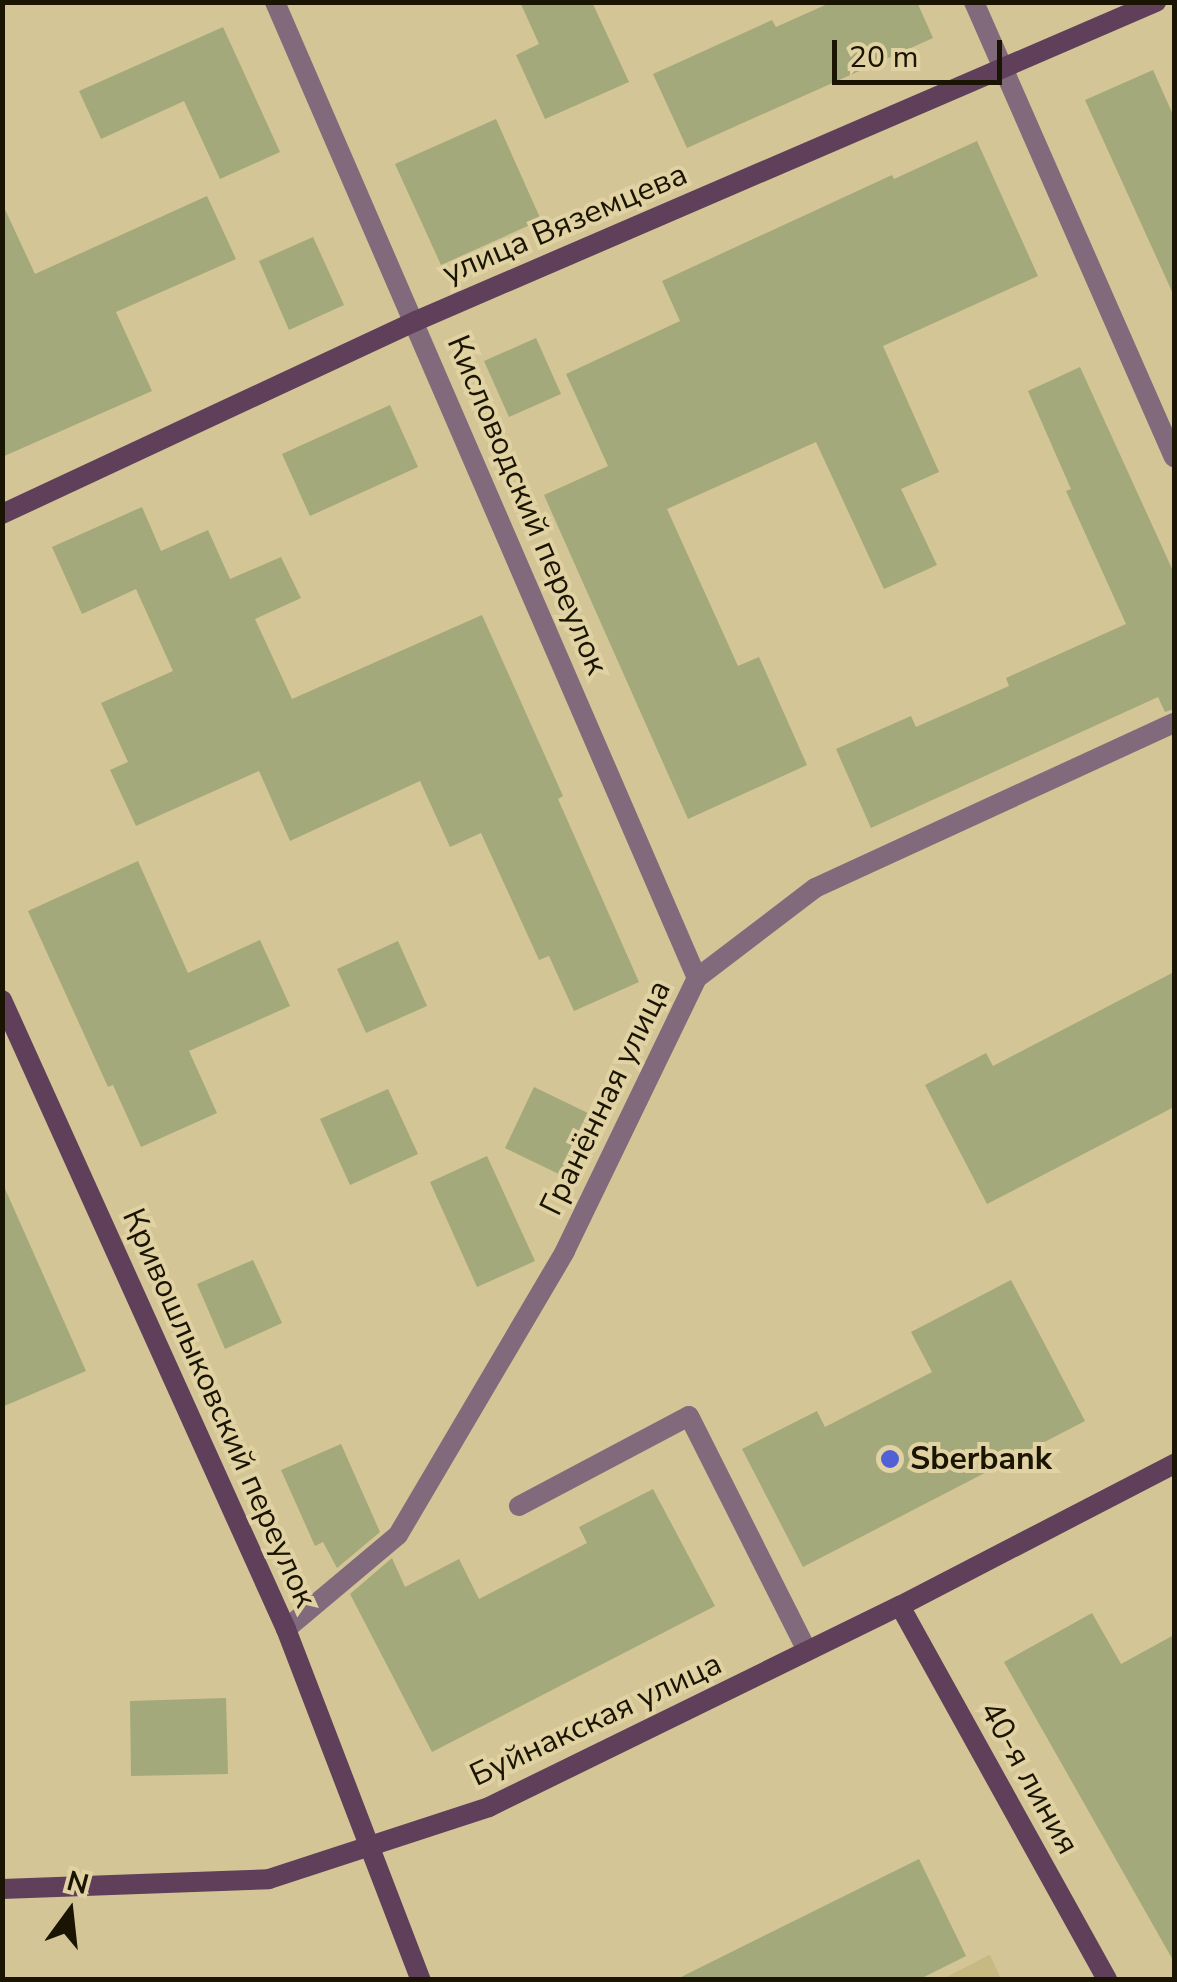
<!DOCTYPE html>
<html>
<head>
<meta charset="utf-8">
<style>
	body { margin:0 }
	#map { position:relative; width:1177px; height:1982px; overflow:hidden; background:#d3c595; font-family:"Nunito Sans",sans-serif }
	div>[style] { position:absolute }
	.built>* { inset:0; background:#c8b881 }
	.building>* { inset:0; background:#a3a97a }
	.lane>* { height:20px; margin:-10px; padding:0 10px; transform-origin:10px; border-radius:10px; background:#816a7c }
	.street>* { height:20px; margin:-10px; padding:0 10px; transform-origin:10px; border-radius:10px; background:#816a7c }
	.secondary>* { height:20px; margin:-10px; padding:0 10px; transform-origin:10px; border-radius:10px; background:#5f3f59 }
	.dots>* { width:28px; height:28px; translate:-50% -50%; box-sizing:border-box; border:5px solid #e0d2a2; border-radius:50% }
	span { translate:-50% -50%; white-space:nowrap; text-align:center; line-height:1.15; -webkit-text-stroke:8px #e0d2a2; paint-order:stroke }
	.street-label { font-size:32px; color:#1a1403 }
	.poi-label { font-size:32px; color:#1a1403; font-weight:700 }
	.left { translate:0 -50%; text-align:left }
	.frame { position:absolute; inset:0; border:5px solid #1a1403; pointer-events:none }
	.north { position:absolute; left:20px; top:1862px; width:100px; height:100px; -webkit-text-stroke:8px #e0d2a2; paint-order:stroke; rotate:15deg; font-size:28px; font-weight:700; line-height:40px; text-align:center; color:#1a1403 }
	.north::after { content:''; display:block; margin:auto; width:35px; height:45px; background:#1a1403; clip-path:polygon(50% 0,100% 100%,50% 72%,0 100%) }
	.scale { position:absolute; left:832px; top:40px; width:170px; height:45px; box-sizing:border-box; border:5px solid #1a1403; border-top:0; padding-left:12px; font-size:30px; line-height:35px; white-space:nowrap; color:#1a1403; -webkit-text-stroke:8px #e0d2a2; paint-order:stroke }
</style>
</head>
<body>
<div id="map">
	<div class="built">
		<i style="clip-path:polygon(990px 1955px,1001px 1979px,943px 1979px,989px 1955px)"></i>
	</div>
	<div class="building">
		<i style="clip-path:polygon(520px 2px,592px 2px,629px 82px,545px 119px,516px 55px,539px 44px)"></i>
		<i style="clip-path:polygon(832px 2px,917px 2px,933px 38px,687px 148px,653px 74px,772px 20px,776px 27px)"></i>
		<i style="clip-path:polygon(223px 27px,280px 152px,220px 179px,184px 101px,101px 139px,79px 91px)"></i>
		<i style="clip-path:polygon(1153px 70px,1174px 117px,1174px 296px,1085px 100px)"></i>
		<i style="clip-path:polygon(496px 119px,541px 220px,441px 265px,395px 164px)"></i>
		<i style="clip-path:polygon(977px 141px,1038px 276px,883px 346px,939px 472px,901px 489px,937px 565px,884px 589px,816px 442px,667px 509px,738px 666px,759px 657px,807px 765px,688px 819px,544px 495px,608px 466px,566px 374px,680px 321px,662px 281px,892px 175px,894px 179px)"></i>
		<i style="clip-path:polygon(207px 196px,236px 259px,116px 312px,152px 391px,2px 457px,2px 203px,35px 274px)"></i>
		<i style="clip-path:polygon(313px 237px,344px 305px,289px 330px,259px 261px)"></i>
		<i style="clip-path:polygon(536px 338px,561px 394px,509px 417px,484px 361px)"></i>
		<i style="clip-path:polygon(1080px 367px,1174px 573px,1174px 709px,1165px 712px,1158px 697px,871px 828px,836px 749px,911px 716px,916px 727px,1009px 686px,1006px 678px,1126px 624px,1066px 491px,1071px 489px,1028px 391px)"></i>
		<i style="clip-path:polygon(390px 405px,418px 467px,310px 516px,282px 454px)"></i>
		<i style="clip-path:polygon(142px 507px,161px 551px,208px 530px,230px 579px,281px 557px,301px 598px,255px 619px,292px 699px,482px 615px,563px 796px,558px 799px,639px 982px,574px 1011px,549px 956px,539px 960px,481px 833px,450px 847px,420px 781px,290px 841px,259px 771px,136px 826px,110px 770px,128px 762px,101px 703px,173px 671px,136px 589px,82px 614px,52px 547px)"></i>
		<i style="clip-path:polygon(138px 861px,188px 973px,260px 940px,290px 1006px,189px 1051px,217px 1113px,141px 1147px,113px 1085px,108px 1087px,28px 911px)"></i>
		<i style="clip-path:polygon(398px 941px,427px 1006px,366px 1033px,337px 969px)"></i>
		<i style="clip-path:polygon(1174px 972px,1174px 1107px,987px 1204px,925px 1085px,986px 1053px,993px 1066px)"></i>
		<i style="clip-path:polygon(534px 1087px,594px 1116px,565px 1177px,505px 1148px)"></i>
		<i style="clip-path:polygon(388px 1089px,418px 1154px,350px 1185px,320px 1119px)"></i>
		<i style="clip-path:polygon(487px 1156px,535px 1261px,477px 1287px,430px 1182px)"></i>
		<i style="clip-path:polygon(2px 1182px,86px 1371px,2px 1407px)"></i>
		<i style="clip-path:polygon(253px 1260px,282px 1323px,225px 1349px,197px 1284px)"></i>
		<i style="clip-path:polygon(1011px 1280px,1085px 1421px,803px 1567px,742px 1449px,817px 1411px,825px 1427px,932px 1372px,911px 1332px)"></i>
		<i style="clip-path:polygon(341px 1444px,380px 1532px,337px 1568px,323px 1542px,315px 1546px,281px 1470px)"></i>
		<i style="clip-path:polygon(653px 1489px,715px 1606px,432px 1752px,350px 1594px,392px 1558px,405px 1587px,459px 1559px,479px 1599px,587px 1543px,579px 1527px)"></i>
		<i style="clip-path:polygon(1092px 1613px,1121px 1664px,1174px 1635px,1174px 1962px,1004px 1662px)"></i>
		<i style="clip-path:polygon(226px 1698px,228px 1774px,131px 1776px,130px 1701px)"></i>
		<i style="clip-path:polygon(919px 1859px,966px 1956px,918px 1980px,675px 1980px)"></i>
	</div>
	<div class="lane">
		<i style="left:519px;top:1506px;width:192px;rotate:-27.9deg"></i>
		<i style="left:689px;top:1416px;width:263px;rotate:63.3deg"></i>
	</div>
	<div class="street">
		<i style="left:275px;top:2px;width:1063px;rotate:66.62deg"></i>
		<i style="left:974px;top:2px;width:497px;rotate:66.3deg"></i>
		<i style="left:286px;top:1629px;width:146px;rotate:-40deg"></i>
		<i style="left:398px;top:1535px;width:329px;rotate:-59.5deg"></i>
		<i style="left:565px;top:1251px;width:303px;rotate:-64.2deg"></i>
		<i style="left:697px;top:978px;width:148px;rotate:-37.3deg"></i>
		<i style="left:815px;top:888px;width:395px;rotate:-24.7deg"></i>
	</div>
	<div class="secondary">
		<i style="left:2px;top:514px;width:457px;rotate:-25deg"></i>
		<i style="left:416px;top:321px;width:806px;rotate:-23.32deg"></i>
		<i style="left:2px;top:1000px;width:690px;rotate:65.7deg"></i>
		<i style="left:286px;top:1629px;width:376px;rotate:69deg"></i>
		<i style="left:900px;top:1606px;width:427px;rotate:61deg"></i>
		<i style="left:2px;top:1889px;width:267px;rotate:-2.1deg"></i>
		<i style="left:269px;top:1879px;width:231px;rotate:-18.1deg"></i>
		<i style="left:489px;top:1807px;width:458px;rotate:-26.1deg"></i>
		<i style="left:900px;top:1606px;width:309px;rotate:-27.4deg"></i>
	</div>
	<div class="dots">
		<i style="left:890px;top:1459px;background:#5260d6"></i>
	</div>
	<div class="street-label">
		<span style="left:565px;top:224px;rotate:-23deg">улица Вяземцева</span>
		<span style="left:527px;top:505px;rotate:67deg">Кисловодский переулок</span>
		<span style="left:606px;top:1098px;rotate:-64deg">Гранённая улица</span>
		<span style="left:219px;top:1408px;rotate:66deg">Кривошлыковский переулок</span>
		<span style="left:596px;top:1720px;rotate:-25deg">Буйнакская улица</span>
		<span style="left:1029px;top:1778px;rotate:61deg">40-я линия</span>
	</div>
	<div class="poi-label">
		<span class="left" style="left:910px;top:1459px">Sberbank</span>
	</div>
	<div class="frame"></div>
	<div class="north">N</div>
	<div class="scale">20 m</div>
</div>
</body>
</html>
